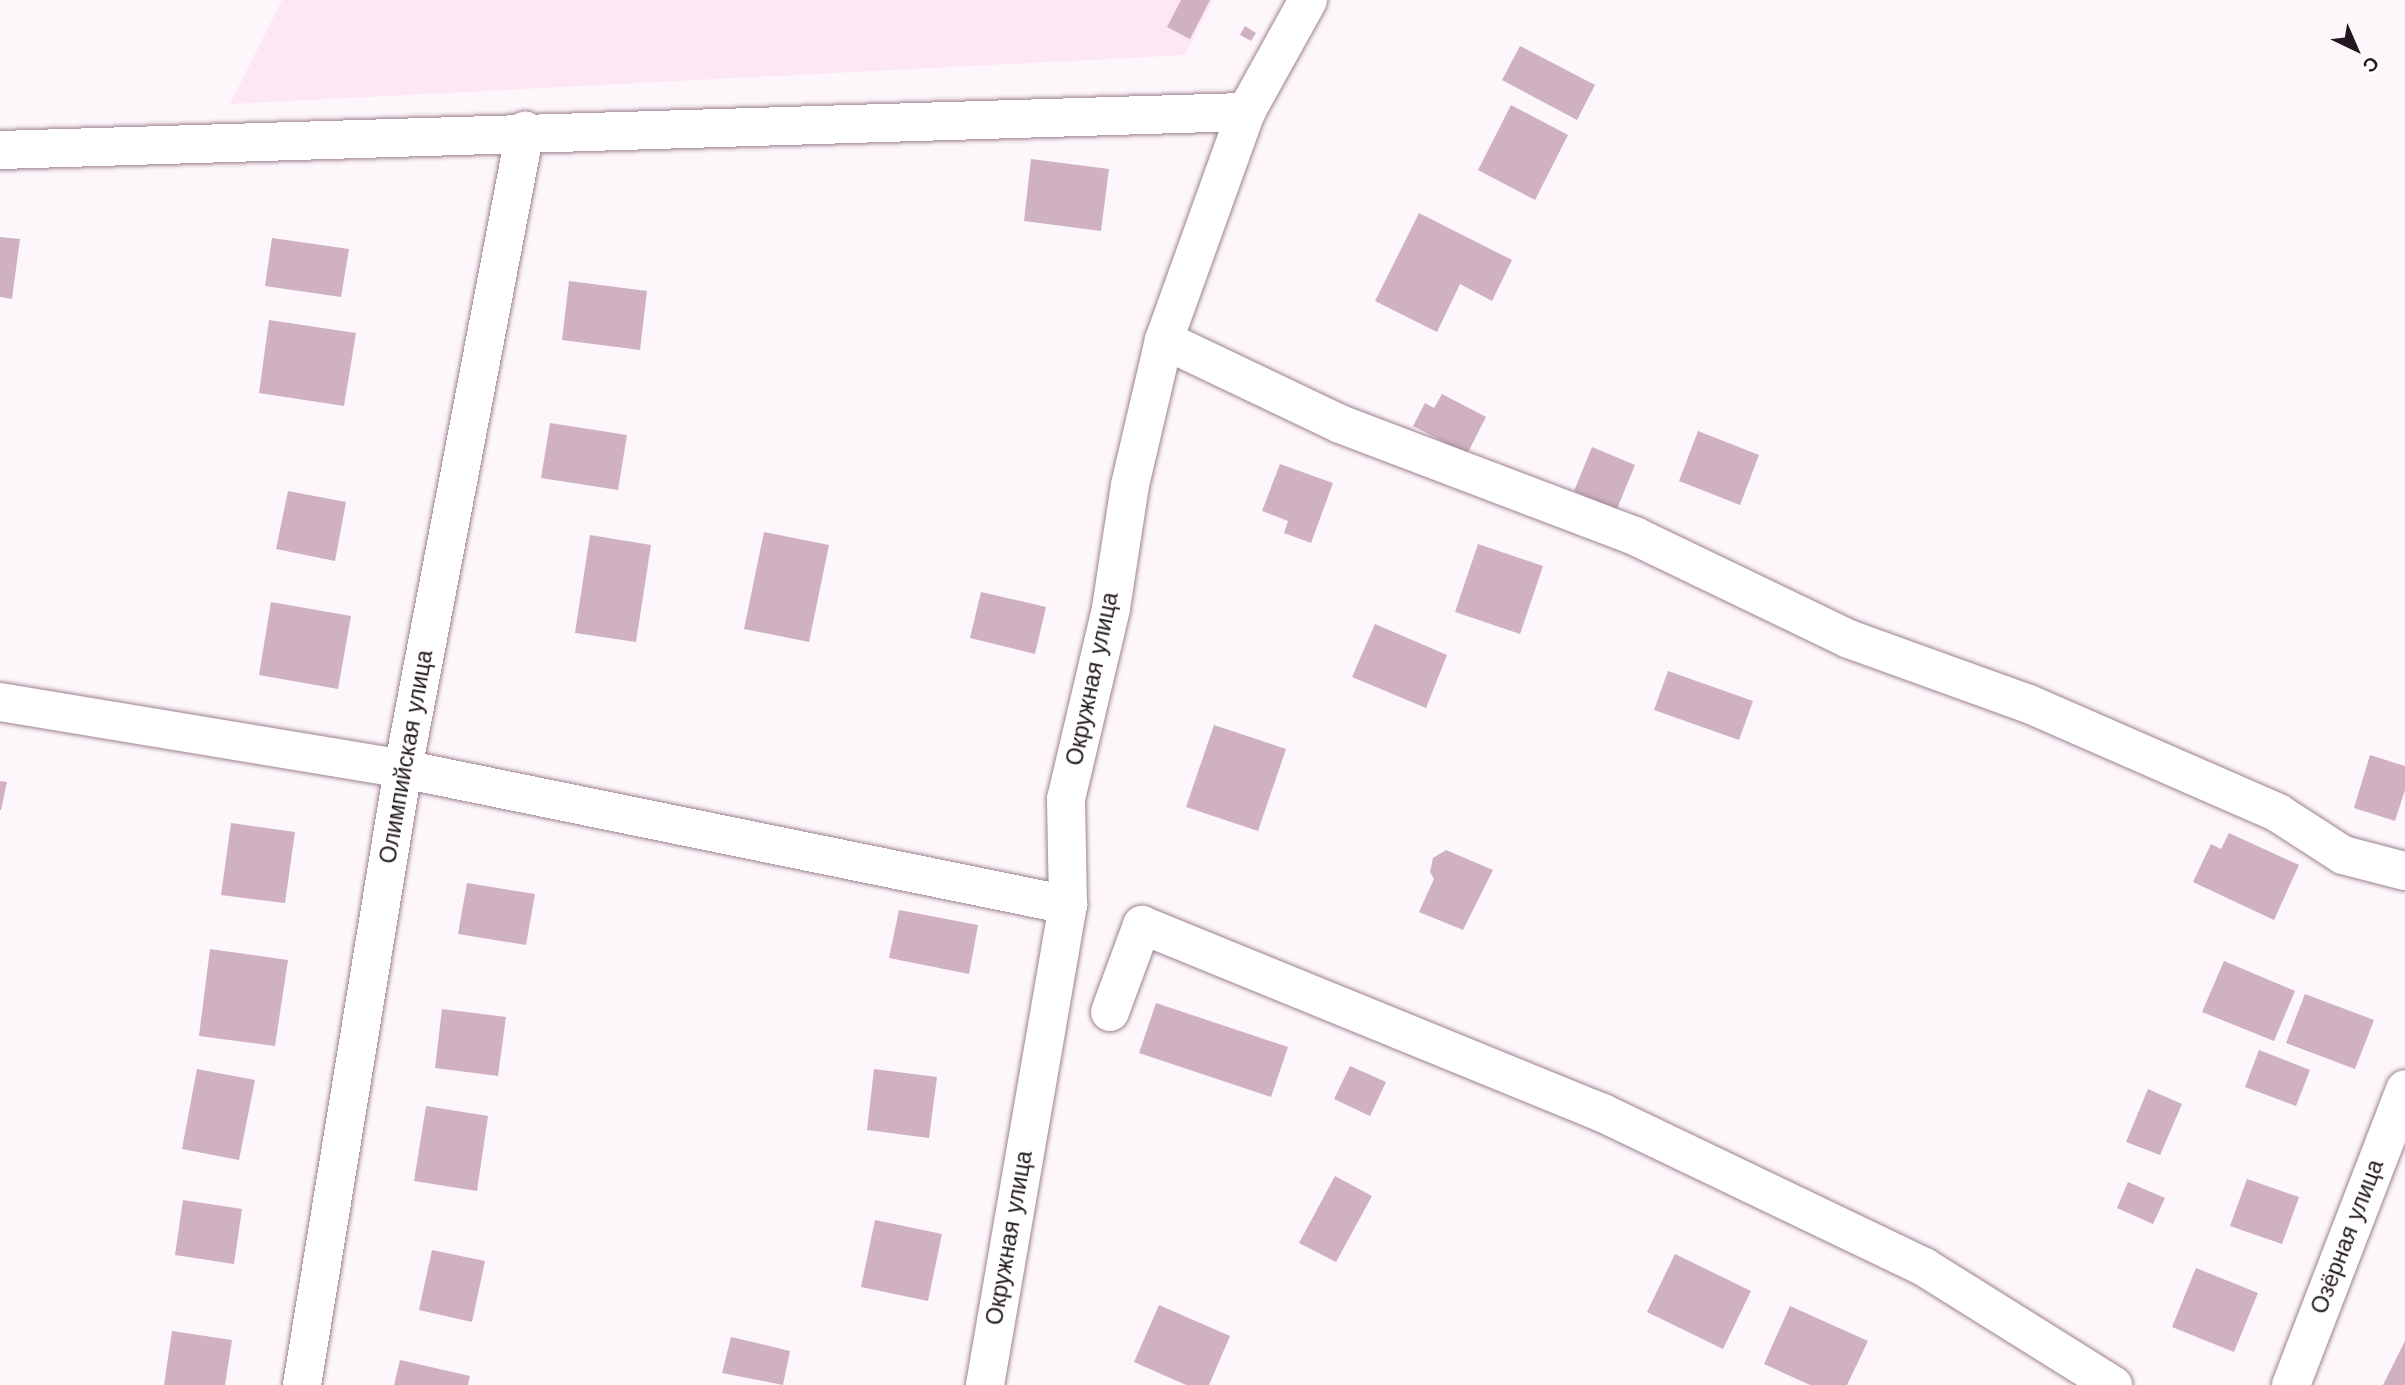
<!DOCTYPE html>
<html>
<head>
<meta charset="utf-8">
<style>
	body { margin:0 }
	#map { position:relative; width:2405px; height:1385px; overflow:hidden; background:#fdf6fa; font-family:"Work Sans",sans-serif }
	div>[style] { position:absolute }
	.built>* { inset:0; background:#fee7f4 }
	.building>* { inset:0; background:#cfb1c2 }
	.roads { filter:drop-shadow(0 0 2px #9d8191) drop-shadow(0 0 2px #9d8191) }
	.minor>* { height:38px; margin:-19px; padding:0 19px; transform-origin:19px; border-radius:19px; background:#fff }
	span { translate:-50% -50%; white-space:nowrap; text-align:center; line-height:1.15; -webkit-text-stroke:5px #fff; paint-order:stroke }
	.street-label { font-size:23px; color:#23181f }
	.north { position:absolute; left:2321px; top:14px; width:70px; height:70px; -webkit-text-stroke:5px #fff; paint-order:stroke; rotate:136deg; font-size:19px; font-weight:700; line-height:28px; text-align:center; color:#23181f }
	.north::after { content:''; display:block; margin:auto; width:24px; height:32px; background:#23181f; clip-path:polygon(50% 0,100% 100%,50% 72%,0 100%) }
</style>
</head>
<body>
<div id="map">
	<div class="built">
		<i style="clip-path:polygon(282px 0,1213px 0,1185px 55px,230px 104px)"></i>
	</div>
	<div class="building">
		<i style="clip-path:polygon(1181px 0,1210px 0,1190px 39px,1167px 27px)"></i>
		<i style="clip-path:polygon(1245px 26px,1256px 33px,1251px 41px,1240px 35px)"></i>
		<i style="clip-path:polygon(1520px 46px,1595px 85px,1577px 120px,1502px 80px)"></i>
		<i style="clip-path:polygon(1511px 105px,1568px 135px,1535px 200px,1478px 170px)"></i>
		<i style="clip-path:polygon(1031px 159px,1109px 169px,1101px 231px,1024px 221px)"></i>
		<i style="clip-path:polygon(1419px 213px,1512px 260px,1492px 301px,1460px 284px,1437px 332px,1375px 301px)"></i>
		<i style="clip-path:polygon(0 237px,20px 239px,12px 299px,0 297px)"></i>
		<i style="clip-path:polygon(272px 238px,349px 249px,341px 297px,265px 286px)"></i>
		<i style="clip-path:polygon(569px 281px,647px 291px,640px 350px,562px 340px)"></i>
		<i style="clip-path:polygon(269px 320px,356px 333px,344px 406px,259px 393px)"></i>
		<i style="clip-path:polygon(1442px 394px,1486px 417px,1467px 454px,1413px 426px,1425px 403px,1434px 408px)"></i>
		<i style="clip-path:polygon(550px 423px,627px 435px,618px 490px,541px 478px)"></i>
		<i style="clip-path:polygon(1698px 431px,1759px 455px,1740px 505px,1679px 481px)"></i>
		<i style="clip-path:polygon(1592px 447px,1635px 465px,1617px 509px,1574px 491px)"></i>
		<i style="clip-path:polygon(1280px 464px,1333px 483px,1311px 543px,1284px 533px,1288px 521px,1262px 511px)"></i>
		<i style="clip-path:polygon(288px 491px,346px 502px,335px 561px,276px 549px)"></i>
		<i style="clip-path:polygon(764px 532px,829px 545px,809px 642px,744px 629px)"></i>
		<i style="clip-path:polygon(590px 535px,651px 545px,636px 642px,575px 633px)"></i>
		<i style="clip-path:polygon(1478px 544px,1543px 566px,1520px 634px,1455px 612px)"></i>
		<i style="clip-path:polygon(981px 592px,1046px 607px,1035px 654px,970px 638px)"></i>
		<i style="clip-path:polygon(271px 602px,351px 616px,338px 689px,259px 675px)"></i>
		<i style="clip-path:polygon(1375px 624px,1447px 655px,1426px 708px,1352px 677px)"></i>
		<i style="clip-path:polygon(1668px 671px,1753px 701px,1739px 740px,1654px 710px)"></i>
		<i style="clip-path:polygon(1214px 725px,1286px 749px,1258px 831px,1186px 807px)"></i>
		<i style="clip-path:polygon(2370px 755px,2405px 766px,2405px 790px,2395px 821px,2354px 808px)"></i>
		<i style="clip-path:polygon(0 781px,7px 782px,1px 810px,0 810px)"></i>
		<i style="clip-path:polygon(231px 823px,295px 832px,285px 903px,221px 895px)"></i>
		<i style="clip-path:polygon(2229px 833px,2299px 865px,2274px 920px,2193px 882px,2211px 844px,2221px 849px)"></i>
		<i style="clip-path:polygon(1446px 850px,1493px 870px,1463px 930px,1419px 912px,1434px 879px,1430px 872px,1433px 858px)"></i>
		<i style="clip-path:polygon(467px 883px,535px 894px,526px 945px,458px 934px)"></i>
		<i style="clip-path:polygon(899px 910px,978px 925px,969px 974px,889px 958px)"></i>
		<i style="clip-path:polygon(210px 949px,288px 960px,275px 1046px,199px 1036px)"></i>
		<i style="clip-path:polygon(2224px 961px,2295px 991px,2274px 1041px,2202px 1012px)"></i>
		<i style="clip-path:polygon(2305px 994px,2374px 1020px,2355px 1069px,2286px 1043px)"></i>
		<i style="clip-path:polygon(1156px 1003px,1288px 1047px,1271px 1097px,1139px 1053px)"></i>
		<i style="clip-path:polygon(442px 1009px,506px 1017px,498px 1076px,435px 1068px)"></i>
		<i style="clip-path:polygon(2259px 1050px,2310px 1070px,2296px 1106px,2245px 1087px)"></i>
		<i style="clip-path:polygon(1350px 1066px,1386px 1082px,1370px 1116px,1334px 1099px)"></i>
		<i style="clip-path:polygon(197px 1069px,255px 1080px,239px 1160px,182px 1149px)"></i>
		<i style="clip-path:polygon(874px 1069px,937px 1077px,929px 1138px,867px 1130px)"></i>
		<i style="clip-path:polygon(2148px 1089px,2182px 1104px,2160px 1155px,2126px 1142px)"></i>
		<i style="clip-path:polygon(426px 1106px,488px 1116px,477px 1191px,414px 1181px)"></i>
		<i style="clip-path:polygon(1335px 1176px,1372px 1196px,1336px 1262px,1299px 1243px)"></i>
		<i style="clip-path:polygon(2247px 1179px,2299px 1197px,2282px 1244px,2230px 1226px)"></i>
		<i style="clip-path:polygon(2128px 1182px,2165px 1198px,2153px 1224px,2117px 1208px)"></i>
		<i style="clip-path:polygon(183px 1200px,242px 1209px,234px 1264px,175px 1255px)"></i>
		<i style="clip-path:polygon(875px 1220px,942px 1234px,928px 1301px,861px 1287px)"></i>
		<i style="clip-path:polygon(432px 1250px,485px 1261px,472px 1322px,419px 1310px)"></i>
		<i style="clip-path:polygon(1675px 1254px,1751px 1291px,1723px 1349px,1647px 1312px)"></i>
		<i style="clip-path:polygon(2196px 1268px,2258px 1293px,2234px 1352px,2172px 1327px)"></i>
		<i style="clip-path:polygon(1159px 1305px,1230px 1336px,1209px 1385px,1186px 1385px,1134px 1362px)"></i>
		<i style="clip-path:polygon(1790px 1306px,1868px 1341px,1847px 1385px,1810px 1385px,1764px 1364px)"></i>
		<i style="clip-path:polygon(172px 1331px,232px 1340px,225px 1385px,164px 1385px)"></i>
		<i style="clip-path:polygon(731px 1337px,790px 1351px,783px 1385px,722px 1373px)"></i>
		<i style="clip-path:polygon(2405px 1341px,2405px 1385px,2383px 1385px)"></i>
		<i style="clip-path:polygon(400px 1360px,470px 1376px,468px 1385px,394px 1385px)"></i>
	</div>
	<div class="roads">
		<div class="minor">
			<i style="left:0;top:150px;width:1247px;rotate:-1.75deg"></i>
			<i style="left:1164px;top:340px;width:195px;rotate:25.5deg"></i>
			<i style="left:1340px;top:424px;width:316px;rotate:20.8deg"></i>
			<i style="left:1635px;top:536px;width:237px;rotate:25.7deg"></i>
			<i style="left:1849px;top:639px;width:191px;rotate:19.9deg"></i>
			<i style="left:2029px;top:704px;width:272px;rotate:23.6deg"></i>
			<i style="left:2278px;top:813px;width:77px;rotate:32.9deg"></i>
			<i style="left:2343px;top:855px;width:64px;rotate:14.5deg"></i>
			<i style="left:0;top:702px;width:409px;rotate:9.4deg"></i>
			<i style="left:403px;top:769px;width:679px;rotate:11.56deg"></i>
			<i style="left:1110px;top:1012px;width:93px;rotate:-69.8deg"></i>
			<i style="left:1142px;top:925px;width:498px;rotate:22.2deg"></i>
			<i style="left:1603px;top:1113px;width:356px;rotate:25.6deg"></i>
			<i style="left:1924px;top:1267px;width:223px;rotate:32deg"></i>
			<i style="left:302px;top:1385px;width:624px;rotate:-80.69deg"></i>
			<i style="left:403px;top:769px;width:650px;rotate:-79.17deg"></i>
			<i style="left:985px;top:1385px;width:487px;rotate:-80.2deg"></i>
			<i style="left:1068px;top:905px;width:106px;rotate:-91.1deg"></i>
			<i style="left:1066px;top:799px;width:196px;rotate:-76.7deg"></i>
			<i style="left:1111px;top:608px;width:124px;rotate:-81.2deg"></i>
			<i style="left:1130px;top:485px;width:149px;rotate:-76.8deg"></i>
			<i style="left:1164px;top:340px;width:242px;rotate:-70.2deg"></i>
			<i style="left:1246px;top:112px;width:128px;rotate:-61deg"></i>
			<i style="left:2291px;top:1385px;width:317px;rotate:-68.9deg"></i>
		</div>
	</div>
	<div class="street-label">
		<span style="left:1093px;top:679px;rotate:-78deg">Окружная улица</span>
		<span style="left:407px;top:757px;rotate:-80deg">Олимпийская улица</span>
		<span style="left:2348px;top:1237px;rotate:-69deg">Озёрная улица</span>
		<span style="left:1010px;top:1238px;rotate:-80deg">Окружная улица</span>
	</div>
	<div class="north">С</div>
</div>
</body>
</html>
